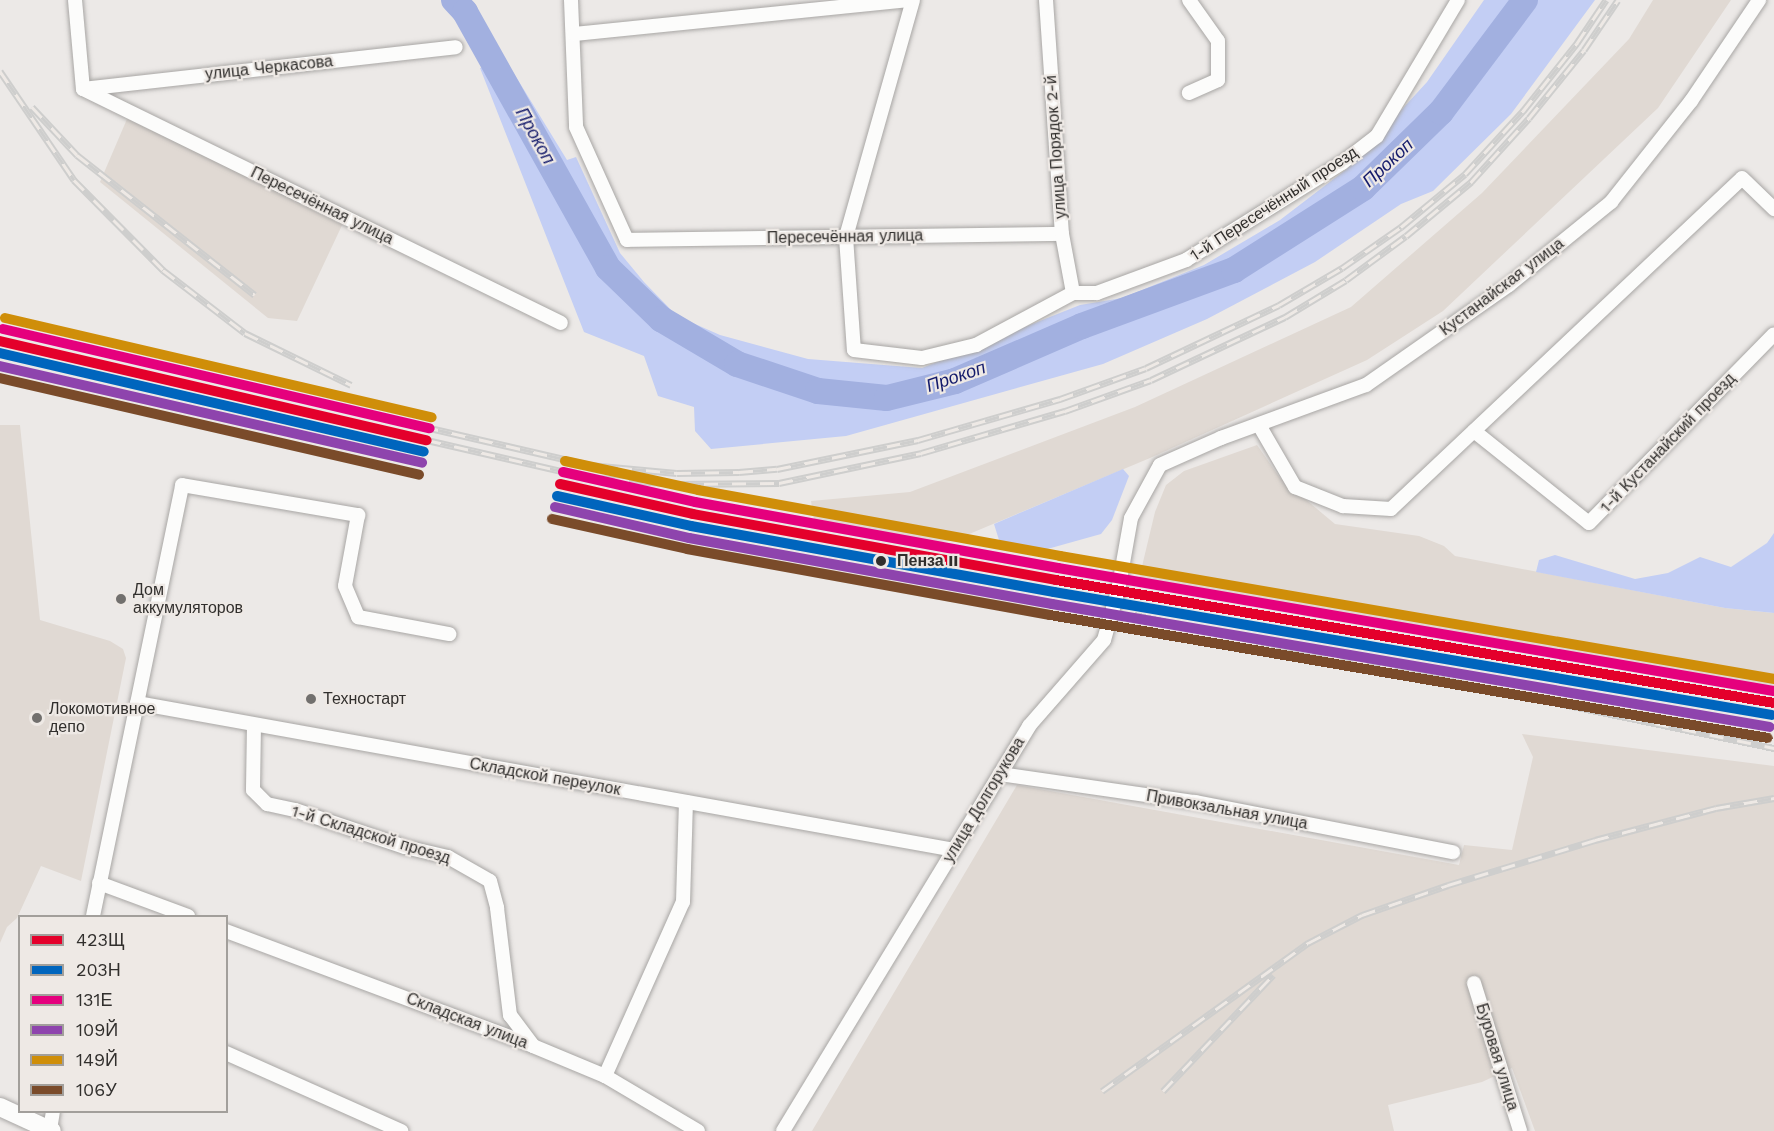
<!DOCTYPE html>
<html>
<head>
<meta charset="utf-8">
<style>
	body { margin:0 }
	#map { position:relative; width:1774px; height:1131px; overflow:hidden; background:#ece9e7; font-family:"Work Sans",sans-serif }
	div>[style] { position:absolute }
	.built>* { inset:0; background:#e0d9d3 }
	.green>* { inset:0; background:#c3cef4 }
	.river>* { height:26px; margin:-13px; padding:0 13px; transform-origin:13px; border-radius:13px; background:#a2b0e0 }
	.roads { filter:drop-shadow(0 0 2px #a8a6a4) drop-shadow(0 0 2px #a8a6a4) }
	.minor>* { height:14px; margin:-7px; padding:0 7px; transform-origin:7px; border-radius:7px; background:#fcfcfb }
	.major>* { height:18px; margin:-9px; padding:0 9px; transform-origin:9px; border-radius:9px; background:#fcfcfb }
	.rail>* { height:7px; margin-top:-3.5px; transform-origin:0; background:repeating-linear-gradient(90deg,#eee9e5 0 14px,#cececd 0 28px); box-sizing:border-box; border-block:2px solid #cececd }
	.rail-1>* { height:10px; margin:-5px; padding:0 5px; transform-origin:5px; border-radius:5px; background:#e4002b }
	.rail-2>* { height:10px; margin:-5px; padding:0 5px; transform-origin:5px; border-radius:5px; background:#0065bd }
	.rail-3>* { height:10px; margin:-5px; padding:0 5px; transform-origin:5px; border-radius:5px; background:#e5007d }
	.rail-4>* { height:10px; margin:-5px; padding:0 5px; transform-origin:5px; border-radius:5px; background:#8e44ad }
	.rail-5>* { height:10px; margin:-5px; padding:0 5px; transform-origin:5px; border-radius:5px; background:#cf8e09 }
	.rail-6>* { height:10px; margin:-5px; padding:0 5px; transform-origin:5px; border-radius:5px; background:#7a4b2a }
	.dots>* { width:16px; height:16px; translate:-50% -50%; box-sizing:border-box; border:3px solid #eee9e5; border-radius:50% }
	span { translate:-50% -50%; white-space:nowrap; text-align:center; line-height:1.15; -webkit-text-stroke:4.5px #eee9e5; paint-order:stroke }
	.street-label { font-size:16px; color:#312f2d }
	.stop-label { font-size:16px; color:#312f2d; font-weight:700 }
	.left { translate:0 -50%; text-align:left }
	.poi-label { font-size:16px; color:#312f2d }
	.water-label { font-size:18px; color:#141b6b; font-style:italic }
	.legend { position:absolute; left:18px; top:915px; width:210px; height:198px; box-sizing:border-box; background:#eee9e5; border:2px solid #a29f9b; margin:0; padding:8px 10px; list-style:none; font-size:18px; color:#312f2d }
	.legend li { display:flex; align-items:center; gap:12px; height:30px }
	.legend b { width:30px; border:2px solid #a29f9b }
</style>
</head>
<body>
<div id="map">
	<div class="built">
		<i style="clip-path:polygon(1653px 0,1731px 0,1658px 108px,1443px 311px,1367px 360px,1150px 458px,955px 540px,914px 546px,815px 526px,811px 501px,910px 492px,1135px 407px,1351px 307px,1482px 193px,1629px 39px)"></i>
		<i style="clip-path:polygon(127px 119px,344px 221px,297px 321px,268px 318px,100px 182px)"></i>
		<i style="clip-path:polygon(0 425px,20px 425px,40px 620px,110px 641px,123px 649px,126px 658px,81px 881px,41px 866px,17px 918px,7px 927px,0 943px)"></i>
		<i style="clip-path:polygon(1257px 445px,1280px 478px,1335px 524px,1419px 536px,1444px 546px,1455px 556px,1725px 608px,1774px 613px,1774px 695px,1403px 625px,1138px 583px,1155px 512px,1166px 485px,1184px 471px)"></i>
		<i style="clip-path:polygon(1522px 734px,1774px 766px,1774px 1131px,1535px 1131px,1512px 1068px,1482px 1082px,1388px 1105px,1394px 1131px,812px 1131px,1017px 785px,1459px 865px,1464px 845px,1512px 850px,1533px 757px)"></i>
	</div>
	<div class="green">
		<i style="clip-path:polygon(1484px 0,1595px 0,1511px 114px,1433px 191px,1401px 204px,1315px 262px,1207px 319px,1103px 364px,846px 436px,711px 449px,695px 431px,694px 407px,658px 396px,644px 356px,584px 332px,480px 68px,507px 62px,567px 160px,576px 157px,620px 253px,644px 282px,677px 316px,720px 335px,808px 359px,922px 368px,1080px 305px,1122px 298px,1204px 265px,1280px 220px,1348px 168px,1427px 82px)"></i>
		<i style="clip-path:polygon(1123px 469px,1129px 476px,1112px 520px,1101px 534px,1033px 553px,999px 540px,994px 524px)"></i>
		<i style="clip-path:polygon(1774px 533px,1774px 613px,1725px 608px,1536px 572px,1539px 560px,1555px 555px,1635px 579px,1668px 573px,1700px 557px,1731px 567px,1767px 543px)"></i>
	</div>
	<div class="river">
		<i style="left:454px;top:0;width:16px;rotate:47deg"></i>
		<i style="left:465px;top:12px;width:293px;rotate:60.8deg"></i>
		<i style="left:608px;top:268px;width:74px;rotate:43.9deg"></i>
		<i style="left:661px;top:319px;width:88px;rotate:30.6deg"></i>
		<i style="left:737px;top:364px;width:85px;rotate:18.4deg"></i>
		<i style="left:818px;top:391px;width:69px;rotate:5.8deg"></i>
		<i style="left:887px;top:398px;width:70px;rotate:-14deg"></i>
		<i style="left:955px;top:381px;width:138px;rotate:-23.4deg"></i>
		<i style="left:1082px;top:326px;width:162px;rotate:-20.2deg"></i>
		<i style="left:1234px;top:270px;width:153px;rotate:-32.4deg"></i>
		<i style="left:1363px;top:188px;width:109px;rotate:-44.3deg"></i>
		<i style="left:1441px;top:112px;width:140px;rotate:-53.1deg"></i>
	</div>
	<div class="roads">
		<div class="minor">
			<i style="left:75px;top:0;width:89px;rotate:84.9deg"></i>
			<i style="left:571px;top:0;width:127px;rotate:87.7deg"></i>
			<i style="left:576px;top:127px;width:124px;rotate:65.7deg"></i>
			<i style="left:627px;top:240px;width:435px;rotate:-0.8deg"></i>
			<i style="left:913px;top:0;width:246px;rotate:105.8deg"></i>
			<i style="left:846px;top:237px;width:113px;rotate:86deg"></i>
			<i style="left:854px;top:350px;width:68px;rotate:6.7deg"></i>
			<i style="left:922px;top:358px;width:56px;rotate:-13.5deg"></i>
			<i style="left:976px;top:345px;width:110px;rotate:-28.2deg"></i>
			<i style="left:1073px;top:293px;width:24px"></i>
			<i style="left:1097px;top:293px;width:95px;rotate:-20.3deg"></i>
			<i style="left:1186px;top:260px;width:184px;rotate:-31.9deg"></i>
			<i style="left:1342px;top:163px;width:44px;rotate:-37.6deg"></i>
			<i style="left:1377px;top:136px;width:158px;rotate:-59.2deg"></i>
			<i style="left:1046px;top:0;width:235px;rotate:86.1deg"></i>
			<i style="left:1062px;top:234px;width:60px;rotate:79.4deg"></i>
			<i style="left:1189px;top:0;width:50px;rotate:54.7deg"></i>
			<i style="left:1218px;top:41px;width:39px;rotate:90deg"></i>
			<i style="left:1218px;top:80px;width:32px;rotate:156deg"></i>
			<i style="left:574px;top:34px;width:337px;rotate:-5.8deg"></i>
			<i style="left:83px;top:89px;width:532px;rotate:26.08deg"></i>
			<i style="left:83px;top:89px;width:375px;rotate:-6.4deg"></i>
			<i style="left:1259px;top:425px;width:72px;rotate:59.9deg"></i>
			<i style="left:1295px;top:487px;width:52px;rotate:21.6deg"></i>
			<i style="left:1343px;top:506px;width:48px;rotate:3.6deg"></i>
			<i style="left:1391px;top:509px;width:482px;rotate:-43.3deg"></i>
			<i style="left:1742px;top:178px;width:45px;rotate:44.1deg"></i>
			<i style="left:1474px;top:431px;width:147px;rotate:38.7deg"></i>
			<i style="left:1589px;top:523px;width:264px;rotate:-45.6deg"></i>
			<i style="left:137px;top:703px;width:830px;rotate:10.2deg"></i>
			<i style="left:254px;top:725px;width:65px;rotate:90.9deg"></i>
			<i style="left:253px;top:790px;width:20px;rotate:45deg"></i>
			<i style="left:267px;top:804px;width:29px;rotate:12deg"></i>
			<i style="left:295px;top:810px;width:116px;rotate:18.6deg"></i>
			<i style="left:405px;top:847px;width:44px;rotate:13.1deg"></i>
			<i style="left:448px;top:857px;width:48px;rotate:29.7deg"></i>
			<i style="left:490px;top:881px;width:28px;rotate:75deg"></i>
			<i style="left:497px;top:908px;width:108px;rotate:83.1deg"></i>
			<i style="left:510px;top:1015px;width:39px;rotate:53deg"></i>
			<i style="left:1000px;top:774px;width:197px;rotate:8.2deg"></i>
			<i style="left:1195px;top:802px;width:263px;rotate:11deg"></i>
			<i style="left:99px;top:883px;width:95px;rotate:20.3deg"></i>
			<i style="left:93px;top:916px;width:440px;rotate:-78.3deg"></i>
			<i style="left:182px;top:485px;width:179px;rotate:9.7deg"></i>
			<i style="left:358px;top:515px;width:72px;rotate:100.4deg"></i>
			<i style="left:345px;top:586px;width:34px;rotate:67deg"></i>
			<i style="left:358px;top:617px;width:93px;rotate:10.6deg"></i>
			<i style="left:226px;top:931px;width:328px;rotate:20.5deg"></i>
			<i style="left:533px;top:1046px;width:78px;rotate:22.6deg"></i>
			<i style="left:605px;top:1076px;width:108px;rotate:30.6deg"></i>
			<i style="left:1474px;top:983px;width:155px;rotate:72.7deg"></i>
			<i style="left:226px;top:1053px;width:192px;rotate:24deg"></i>
			<i style="left:605px;top:1076px;width:191px;rotate:-65.9deg"></i>
			<i style="left:683px;top:902px;width:100px;rotate:-88.3deg"></i>
			<i style="left:50px;top:1130px;width:18px;rotate:-81deg"></i>
			<i style="left:783px;top:1131px;width:474px;rotate:-58.7deg"></i>
			<i style="left:1029px;top:726px;width:114px;rotate:-48.9deg"></i>
			<i style="left:1104px;top:640px;width:51px;rotate:-74.1deg"></i>
			<i style="left:1118px;top:591px;width:74px;rotate:-79.9deg"></i>
			<i style="left:1131px;top:518px;width:60px;rotate:-61.3deg"></i>
			<i style="left:1160px;top:465px;width:67px;rotate:-23.9deg"></i>
			<i style="left:1221px;top:438px;width:154px;rotate:-20.1deg"></i>
			<i style="left:1366px;top:385px;width:174px;rotate:-35deg"></i>
			<i style="left:1509px;top:285px;width:132px;rotate:-39.1deg"></i>
			<i style="left:1611px;top:202px;width:129px;rotate:-51.6deg"></i>
			<i style="left:1691px;top:101px;width:122px;rotate:-56deg"></i>
		</div>
		<div class="major">
			<i style="left:0;top:1107px;width:57px;rotate:24.8deg"></i>
		</div>
	</div>
	<div class="rail">
		<i style="left:0;top:71px;width:132px;rotate:55.8deg"></i>
		<i style="left:74px;top:180px;width:127px;rotate:45.3deg"></i>
		<i style="left:163px;top:270px;width:103px;rotate:37.5deg"></i>
		<i style="left:245px;top:333px;width:118px;rotate:26.1deg"></i>
		<i style="left:32px;top:107px;width:66px;rotate:46.8deg"></i>
		<i style="left:77px;top:155px;width:226px;rotate:38.2deg"></i>
		<i style="left:97px;top:351px;width:506px;rotate:13.02deg"></i>
		<i style="left:590px;top:465px;width:87px;rotate:5.3deg"></i>
		<i style="left:677px;top:473px;width:62px;rotate:-0.9deg"></i>
		<i style="left:739px;top:472px;width:38px;rotate:-5deg"></i>
		<i style="left:777px;top:469px;width:144px;rotate:-11.6deg"></i>
		<i style="left:918px;top:440px;width:148px;rotate:-16.1deg"></i>
		<i style="left:1060px;top:399px;width:91px;rotate:-19.8deg"></i>
		<i style="left:1146px;top:368px;width:147px;rotate:-25.3deg"></i>
		<i style="left:1279px;top:305px;width:73px;rotate:-30.4deg"></i>
		<i style="left:1342px;top:268px;width:72px;rotate:-34.8deg"></i>
		<i style="left:1401px;top:227px;width:83px;rotate:-39.6deg"></i>
		<i style="left:1465px;top:174px;width:86px;rotate:-47.4deg"></i>
		<i style="left:1523px;top:111px;width:87px;rotate:-51.5deg"></i>
		<i style="left:1577px;top:43px;width:52px;rotate:-56deg"></i>
		<i style="left:427px;top:440px;width:164px;rotate:13deg"></i>
		<i style="left:587px;top:477px;width:89px;rotate:4.5deg"></i>
		<i style="left:676px;top:484px;width:103px;rotate:-0.6deg"></i>
		<i style="left:779px;top:483px;width:145px;rotate:-11.9deg"></i>
		<i style="left:921px;top:453px;width:150px;rotate:-16.3deg"></i>
		<i style="left:1065px;top:411px;width:91px;rotate:-19.8deg"></i>
		<i style="left:1151px;top:380px;width:148px;rotate:-25.2deg"></i>
		<i style="left:1285px;top:317px;width:71px;rotate:-31.2deg"></i>
		<i style="left:1346px;top:280px;width:74px;rotate:-36.3deg"></i>
		<i style="left:1406px;top:236px;width:85px;rotate:-39.7deg"></i>
		<i style="left:1471px;top:182px;width:86px;rotate:-47.8deg"></i>
		<i style="left:1529px;top:118px;width:87px;rotate:-51deg"></i>
		<i style="left:1584px;top:50px;width:60px;rotate:-55.8deg"></i>
		<i style="left:1134px;top:615px;width:654px;rotate:11.74deg"></i>
		<i style="left:1102px;top:1091px;width:254px;rotate:-35.7deg"></i>
		<i style="left:1308px;top:943px;width:61px;rotate:-27.4deg"></i>
		<i style="left:1362px;top:915px;width:91px;rotate:-19.2deg"></i>
		<i style="left:1448px;top:885px;width:154px;rotate:-17deg"></i>
		<i style="left:1595px;top:840px;width:125px;rotate:-14.8deg"></i>
		<i style="left:1716px;top:808px;width:59px;rotate:-9.8deg"></i>
		<i style="left:1163px;top:1091px;width:160px;rotate:-46.5deg"></i>
	</div>
	<div class="rail-1">
		<i style="left:0;top:341px;width:438px;rotate:13.1deg"></i>
		<i style="left:560px;top:484px;width:136px;rotate:12.7deg"></i>
		<i style="left:693px;top:514px;width:369px;rotate:10.3deg"></i>
		<i style="left:1056px;top:580px;width:728px;rotate:9.72deg"></i>
	</div>
	<div class="rail-2">
		<i style="left:0;top:353px;width:435px;rotate:13.1deg"></i>
		<i style="left:557px;top:496px;width:137px;rotate:12.6deg"></i>
		<i style="left:691px;top:526px;width:369px;rotate:10.3deg"></i>
		<i style="left:1054px;top:592px;width:728px;rotate:9.72deg"></i>
	</div>
	<div class="rail-3">
		<i style="left:3px;top:329px;width:438px;rotate:13.1deg"></i>
		<i style="left:563px;top:472px;width:135px;rotate:12.8deg"></i>
		<i style="left:695px;top:502px;width:369px;rotate:10.3deg"></i>
		<i style="left:1058px;top:568px;width:726px;rotate:9.75deg"></i>
	</div>
	<div class="rail-4">
		<i style="left:0;top:366px;width:433px;rotate:12.9deg"></i>
		<i style="left:555px;top:507px;width:138px;rotate:13deg"></i>
		<i style="left:689px;top:538px;width:369px;rotate:10.3deg"></i>
		<i style="left:1052px;top:604px;width:728px;rotate:9.72deg"></i>
	</div>
	<div class="rail-5">
		<i style="left:5px;top:318px;width:438px;rotate:13.1deg"></i>
		<i style="left:565px;top:461px;width:136px;rotate:12.3deg"></i>
		<i style="left:698px;top:490px;width:368px;rotate:10.3deg"></i>
		<i style="left:1060px;top:556px;width:725px;rotate:9.77deg"></i>
	</div>
	<div class="rail-6">
		<i style="left:0;top:378px;width:430px;rotate:13deg"></i>
		<i style="left:552px;top:519px;width:138px;rotate:12.5deg"></i>
		<i style="left:687px;top:549px;width:369px;rotate:10.3deg"></i>
		<i style="left:1050px;top:615px;width:728px;rotate:9.72deg"></i>
	</div>
	<div class="dots">
		<i style="left:881px;top:561px;background:#312f2d"></i>
		<i style="left:121px;top:599px;background:#72706e"></i>
		<i style="left:311px;top:699px;background:#72706e"></i>
		<i style="left:37px;top:718px;background:#72706e"></i>
	</div>
	<div class="street-label">
		<span style="left:269px;top:68px;rotate:-6deg">улица Черкасова</span>
		<span style="left:1056px;top:147px;rotate:-94deg">улица Порядок 2-й</span>
		<span style="left:1274px;top:204px;rotate:-33deg">1-й Пересечённый проезд</span>
		<span style="left:322px;top:206px;rotate:26deg">Пересечённая улица</span>
		<span style="left:845px;top:237px;rotate:-1deg">Пересечённая улица</span>
		<span style="left:1502px;top:287px;rotate:-37deg">Кустанайская улица</span>
		<span style="left:1668px;top:443px;rotate:-46deg">1-й Кустанайский проезд</span>
		<span style="left:545px;top:777px;rotate:10deg">Складской переулок</span>
		<span style="left:984px;top:800px;rotate:-59deg">улица Долгорукова</span>
		<span style="left:1227px;top:810px;rotate:10deg">Привокзальная улица</span>
		<span style="left:371px;top:835px;rotate:17deg">1-й Складской проезд</span>
		<span style="left:467px;top:1021px;rotate:21deg">Складская улица</span>
		<span style="left:1497px;top:1057px;rotate:73deg">Буровая улица</span>
	</div>
	<div class="stop-label">
		<span class="left" style="left:897px;top:561px">Пенза II</span>
	</div>
	<div class="poi-label">
		<span class="left" style="left:133px;top:599px">Дом<br>аккумуляторов</span>
		<span class="left" style="left:323px;top:699px">Техностарт</span>
		<span class="left" style="left:49px;top:718px">Локомотивное<br>депо</span>
	</div>
	<div class="water-label">
		<span style="left:535px;top:136px;rotate:61deg">Прокоп</span>
		<span style="left:1388px;top:163px;rotate:-43deg">Прокоп</span>
		<span style="left:956px;top:377px;rotate:-19deg">Прокоп</span>
	</div>
	<ul class="legend">
	<li><b style="height:8px;background:#e4002b"></b>423Щ</li>
	<li><b style="height:8px;background:#0065bd"></b>203Н</li>
	<li><b style="height:8px;background:#e5007d"></b>131Е</li>
	<li><b style="height:8px;background:#8e44ad"></b>109Й</li>
	<li><b style="height:8px;background:#cf8e09"></b>149Й</li>
	<li><b style="height:8px;background:#7a4b2a"></b>106У</li>
	</ul>
</div>
</body>
</html>
